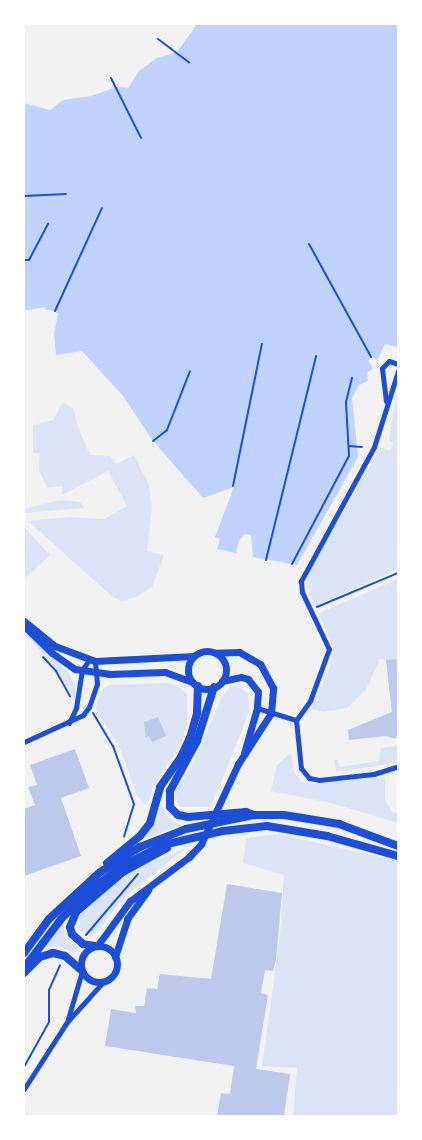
<!DOCTYPE html>
<html>
<head>
<meta charset="utf-8">
<style>
	body { margin:0 }
	#map { position:relative; width:422px; height:1140px; overflow:hidden; background:#f2f2f2; font-family:Rubik,sans-serif }
	div>[style] { position:absolute }
	.green>* { inset:0; background:#dbe4f7 }
	.water>* { inset:0; background:#bfd3fe }
	.building>* { inset:0; background:#bdc9ec }
	.path>* { height:2px; margin:-1px; padding:0 1px; transform-origin:1px; border-radius:1px; background:#1d4ed8 }
	.minor>* { height:5px; margin:-2.5px; padding:0 2.5px; transform-origin:2.5px; border-radius:2.5px; background:#1d4ed8 }
	.secondary>* { height:7px; margin:-3.5px; padding:0 3.5px; transform-origin:3.5px; border-radius:3.5px; background:#1d4ed8 }
	.secondary>.ring { margin:-3.5px; padding:0; box-sizing:content-box; background:none; border:7px solid #1d4ed8; border-radius:50% }
	.primary>* { height:8px; margin:-4px; padding:0 4px; transform-origin:4px; border-radius:4px; background:#1d4ed8 }
	span { translate:-50% -50%; white-space:nowrap; text-align:center; line-height:1.15; -webkit-text-stroke:4px #fff; paint-order:stroke }
	.frame { position:absolute; inset:0; border:25px solid #fff; pointer-events:none }
</style>
</head>
<body>
<div id="map">
	<div class="green">
		<i style="clip-path:polygon(398px 384px,398px 569px,314px 607px,307px 586px,309px 570px,381px 447px,389px 451px,394px 444px,389px 440px)"></i>
		<i style="clip-path:polygon(63px 402px,74px 409px,77px 424px,90px 455px,110px 456px,116px 464px,134px 455px,149px 485px,152px 508px,147px 551px,164px 555px,152px 587px,136px 597px,122px 601px,114px 598px,28px 521px,70px 517px,104px 519px,127px 506px,108px 471px,62px 495px,62px 486px,47px 488px,39px 470px,40px 453px,33px 453px,33px 425px,53px 420px)"></i>
		<i style="clip-path:polygon(61px 500px,80px 502px,84px 508px,24px 513px,24px 509px)"></i>
		<i style="clip-path:polygon(24px 527px,50px 555px,24px 579px)"></i>
		<i style="clip-path:polygon(398px 579px,398px 718px,393px 719px,386px 660px,380px 659px,366px 690px,347px 708px,323px 712px,311px 709px,330px 668px,333px 648px,319px 613px)"></i>
		<i style="clip-path:polygon(24px 632px,69px 673px,75px 685px,75px 700px,59px 673px)"></i>
		<i style="clip-path:polygon(168px 683px,180px 687px,187px 695px,187px 724px,181px 744px,153px 787px,148px 805px,144px 804px,137px 795px,119px 746px,95px 709px,102px 690px,109px 685px)"></i>
		<i style="clip-path:polygon(236px 686px,248px 693px,250px 710px,211px 807px,180px 807px,175px 796px,177px 788px,192px 766px,222px 697px,230px 687px)"></i>
		<i style="clip-path:polygon(398px 746px,398px 761px,395px 763px,336px 772px,335px 760px,338px 760px,339px 767px,379px 761px,381px 748px)"></i>
		<i style="clip-path:polygon(291px 753px,294px 772px,302px 782px,313px 784px,385px 777px,385px 800px,392px 812px,398px 813px,398px 823px,331px 803px,271px 791px,277px 765px)"></i>
		<i style="clip-path:polygon(161px 804px,169px 818px,181px 825px,146px 838px)"></i>
		<i style="clip-path:polygon(278px 834px,398px 861px,398px 1116px,293px 1116px,297px 1068px,262px 1066px,280px 934px,284px 875px,243px 863px,246px 838px)"></i>
		<i style="clip-path:polygon(186px 848px,128px 894px,94px 934px,80px 932px,78px 920px,81px 913px,111px 885px,142px 866px)"></i>
		<i style="clip-path:polygon(63px 922px,66px 939px,77px 948px,76px 953px,55px 946px,42px 950px)"></i>
	</div>
	<div class="water">
		<i style="clip-path:polygon(197px 24px,398px 24px,398px 353px,397px 347px,385px 344px,377px 361px,373px 356px,368px 361px,373px 368px,367px 373px,368px 381px,359px 385px,352px 398px,358px 457px,297px 565px,253px 557px,251px 535px,245px 534px,239px 540px,236px 553px,217px 549px,220px 539px,215px 537px,234px 487px,203px 498px,153px 441px,123px 396px,82px 351px,56px 355px,54px 333px,58px 314px,55px 311px,46px 310px,45px 307px,24px 311px,24px 103px,50px 110px,63px 100px,91px 96px,117px 87px,128px 88px,139px 71px,157px 58px,177px 52px)"></i>
	</div>
	<div class="building">
		<i style="clip-path:polygon(398px 659px,398px 734px,395px 739px,386px 736px,349px 740px,348px 730px,392px 712px,386px 660px)"></i>
		<i style="clip-path:polygon(158px 717px,166px 736px,152px 742px,149px 736px,146px 738px,144px 722px)"></i>
		<i style="clip-path:polygon(75px 749px,89px 788px,61px 798px,81px 856px,24px 876px,24px 809px,35px 805px,28px 787px,37px 785px,30px 765px)"></i>
		<i style="clip-path:polygon(227px 884px,282px 893px,276px 960px,273px 971px,265px 970px,261px 993px,268px 995px,256px 1069px,290px 1074px,284px 1116px,217px 1116px,221px 1093px,230px 1094px,234px 1066px,105px 1046px,111px 1009px,136px 1013px,135px 1006px,144px 1006px,147px 988px,157px 989px,160px 974px,211px 979px)"></i>
	</div>
	<div class="path">
		<i style="left:158px;top:39px;width:39px;rotate:37deg"></i>
		<i style="left:111px;top:78px;width:67px;rotate:63.4deg"></i>
		<i style="left:24px;top:196px;width:42px;rotate:-2.7deg"></i>
		<i style="left:309px;top:244px;width:129px;rotate:61.2deg"></i>
		<i style="left:24px;top:260px;width:5px"></i>
		<i style="left:29px;top:260px;width:41px;rotate:-62.2deg"></i>
		<i style="left:55px;top:311px;width:113px;rotate:-65.5deg"></i>
		<i style="left:153px;top:441px;width:18px;rotate:-38deg"></i>
		<i style="left:167px;top:430px;width:63px;rotate:-68.7deg"></i>
		<i style="left:349px;top:446px;width:13px;rotate:4deg"></i>
		<i style="left:233px;top:486px;width:145px;rotate:-78.5deg"></i>
		<i style="left:266px;top:560px;width:210px;rotate:-76.2deg"></i>
		<i style="left:292px;top:564px;width:122px;rotate:-62.2deg"></i>
		<i style="left:349px;top:456px;width:54px;rotate:-93.2deg"></i>
		<i style="left:346px;top:402px;width:25px;rotate:-76deg"></i>
		<i style="left:317px;top:607px;width:88px;rotate:-22.8deg"></i>
		<i style="left:43px;top:657px;width:19px;rotate:47deg"></i>
		<i style="left:56px;top:671px;width:29px;rotate:61deg"></i>
		<i style="left:93px;top:713px;width:39px;rotate:59deg"></i>
		<i style="left:113px;top:746px;width:62px;rotate:70.1deg"></i>
		<i style="left:134px;top:804px;width:34px;rotate:107deg"></i>
		<i style="left:86px;top:935px;width:80px;rotate:-49.6deg"></i>
		<i style="left:24px;top:1067px;width:51px;rotate:-60.9deg"></i>
		<i style="left:49px;top:1022px;width:32px;rotate:-90deg"></i>
		<i style="left:49px;top:990px;width:27px;rotate:-66deg"></i>
	</div>
	<div class="minor">
		<i style="left:398px;top:371px;width:80px;rotate:107.5deg"></i>
		<i style="left:374px;top:447px;width:153px;rotate:118.6deg"></i>
		<i style="left:301px;top:581px;width:11px;rotate:85deg"></i>
		<i style="left:302px;top:592px;width:63px;rotate:64.7deg"></i>
		<i style="left:329px;top:649px;width:55px;rotate:110.1deg"></i>
		<i style="left:310px;top:701px;width:24px;rotate:126deg"></i>
		<i style="left:296px;top:720px;width:48px;rotate:84.1deg"></i>
		<i style="left:301px;top:768px;width:13px;rotate:51deg"></i>
		<i style="left:309px;top:778px;width:10px;rotate:11deg"></i>
		<i style="left:319px;top:780px;width:55px;rotate:-6.2deg"></i>
		<i style="left:374px;top:774px;width:25px;rotate:-18deg"></i>
		<i style="left:386px;top:401px;width:33px;rotate:-97deg"></i>
		<i style="left:382px;top:368px;width:10px;rotate:-45deg"></i>
		<i style="left:389px;top:361px;width:9px;rotate:18deg"></i>
		<i style="left:257px;top:708px;width:41px;rotate:17.1deg"></i>
		<i style="left:69px;top:723px;width:17px;rotate:-65deg"></i>
		<i style="left:76px;top:708px;width:38px;rotate:-81deg"></i>
		<i style="left:82px;top:670px;width:12px;rotate:-55deg"></i>
		<i style="left:24px;top:742px;width:65px;rotate:-24.6deg"></i>
		<i style="left:83px;top:715px;width:10px;rotate:-53deg"></i>
		<i style="left:89px;top:707px;width:24px;rotate:-71deg"></i>
		<i style="left:97px;top:684px;width:23px;rotate:-95deg"></i>
		<i style="left:68px;top:1019px;width:50px;rotate:-73.7deg"></i>
		<i style="left:24px;top:1089px;width:80px;rotate:-57.3deg"></i>
		<i style="left:67px;top:1022px;width:55px;rotate:-47.9deg"></i>
	</div>
	<div class="secondary">
		<i style="left:24px;top:621px;width:40px;rotate:39deg"></i>
		<i style="left:55px;top:646px;width:43px;rotate:20.6deg"></i>
		<i style="left:95px;top:661px;width:99px;rotate:-2.9deg"></i>
		<i style="left:24px;top:626px;width:39px;rotate:44deg"></i>
		<i style="left:52px;top:653px;width:28px;rotate:35deg"></i>
		<i style="left:75px;top:669px;width:34px;rotate:8deg"></i>
		<i style="left:109px;top:674px;width:56px;rotate:-2deg"></i>
		<i style="left:165px;top:672px;width:29px;rotate:20deg"></i>
		<i class="ring" style="left:188px;top:651px;width:31px;height:31px"></i>
		<i style="left:222px;top:681px;width:19px;rotate:-12deg"></i>
		<i style="left:241px;top:677px;width:7px;rotate:16deg"></i>
		<i style="left:248px;top:679px;width:16px;rotate:52deg"></i>
		<i style="left:258px;top:692px;width:16px;rotate:94deg"></i>
		<i style="left:257px;top:708px;width:47px;rotate:106.1deg"></i>
		<i style="left:97px;top:946px;width:56px;rotate:-53.7deg"></i>
		<i style="left:130px;top:901px;width:74px;rotate:-36.7deg"></i>
		<i style="left:189px;top:857px;width:18px;rotate:-47deg"></i>
		<i style="left:201px;top:844px;width:88px;rotate:-65.2deg"></i>
		<i style="left:238px;top:764px;width:61px;rotate:-57.1deg"></i>
		<i style="left:271px;top:713px;width:25px;rotate:-85deg"></i>
		<i style="left:273px;top:688px;width:27px;rotate:-118deg"></i>
		<i style="left:260px;top:664px;width:24px;rotate:-150deg"></i>
		<i style="left:239px;top:652px;width:23px;rotate:178deg"></i>
		<i class="ring" style="left:81px;top:946px;width:29px;height:29px"></i>
		<i style="left:115px;top:957px;width:40px;rotate:-72deg"></i>
		<i style="left:127px;top:919px;width:36px;rotate:-54deg"></i>
	</div>
	<div class="primary">
		<i style="left:214px;top:687px;width:57px;rotate:107.5deg"></i>
		<i style="left:197px;top:741px;width:57px;rotate:118.4deg"></i>
		<i style="left:170px;top:791px;width:16px;rotate:90deg"></i>
		<i style="left:170px;top:807px;width:11px;rotate:45deg"></i>
		<i style="left:178px;top:815px;width:10px;rotate:11deg"></i>
		<i style="left:188px;top:817px;width:58px;rotate:-4.9deg"></i>
		<i style="left:246px;top:812px;width:9px;rotate:21deg"></i>
		<i style="left:107px;top:863px;width:43px;rotate:-39.3deg"></i>
		<i style="left:140px;top:836px;width:16px;rotate:-52deg"></i>
		<i style="left:150px;top:823px;width:37px;rotate:-74deg"></i>
		<i style="left:160px;top:787px;width:37px;rotate:-55deg"></i>
		<i style="left:181px;top:757px;width:21px;rotate:-65deg"></i>
		<i style="left:190px;top:738px;width:26px;rotate:-74deg"></i>
		<i style="left:197px;top:713px;width:27px;rotate:-88deg"></i>
		<i style="left:95px;top:946px;width:12px;rotate:-171deg"></i>
		<i style="left:83px;top:944px;width:15px;rotate:-138deg"></i>
		<i style="left:72px;top:934px;width:7px;rotate:-106deg"></i>
		<i style="left:70px;top:927px;width:16px;rotate:-68deg"></i>
		<i style="left:76px;top:912px;width:62px;rotate:-40.4deg"></i>
		<i style="left:123px;top:872px;width:50px;rotate:-28.6deg"></i>
		<i style="left:24px;top:953px;width:42px;rotate:-53.7deg"></i>
		<i style="left:49px;top:919px;width:68px;rotate:-42.6deg"></i>
		<i style="left:99px;top:873px;width:49px;rotate:-32.4deg"></i>
		<i style="left:140px;top:847px;width:49px;rotate:-21.4deg"></i>
		<i style="left:186px;top:829px;width:69px;rotate:-11.6deg"></i>
		<i style="left:254px;top:815px;width:30px"></i>
		<i style="left:284px;top:815px;width:56px;rotate:9.3deg"></i>
		<i style="left:339px;top:824px;width:63px;rotate:20.4deg"></i>
		<i style="left:24px;top:968px;width:61px;rotate:-52.9deg"></i>
		<i style="left:61px;top:919px;width:41px;rotate:-45deg"></i>
		<i style="left:90px;top:890px;width:42px;rotate:-36.3deg"></i>
		<i style="left:124px;top:865px;width:44px;rotate:-27.1deg"></i>
		<i style="left:163px;top:845px;width:62px;rotate:-13.1deg"></i>
		<i style="left:223px;top:831px;width:44px;rotate:-6.5deg"></i>
		<i style="left:267px;top:826px;width:61px;rotate:9.5deg"></i>
		<i style="left:327px;top:836px;width:74px;rotate:15.7deg"></i>
		<i style="left:24px;top:973px;width:23px;rotate:-45deg"></i>
		<i style="left:40px;top:957px;width:14px;rotate:-17deg"></i>
		<i style="left:53px;top:953px;width:12px;rotate:14deg"></i>
		<i style="left:65px;top:956px;width:21px;rotate:41deg"></i>
	</div>
	<div class="frame"></div>
</div>
</body>
</html>
